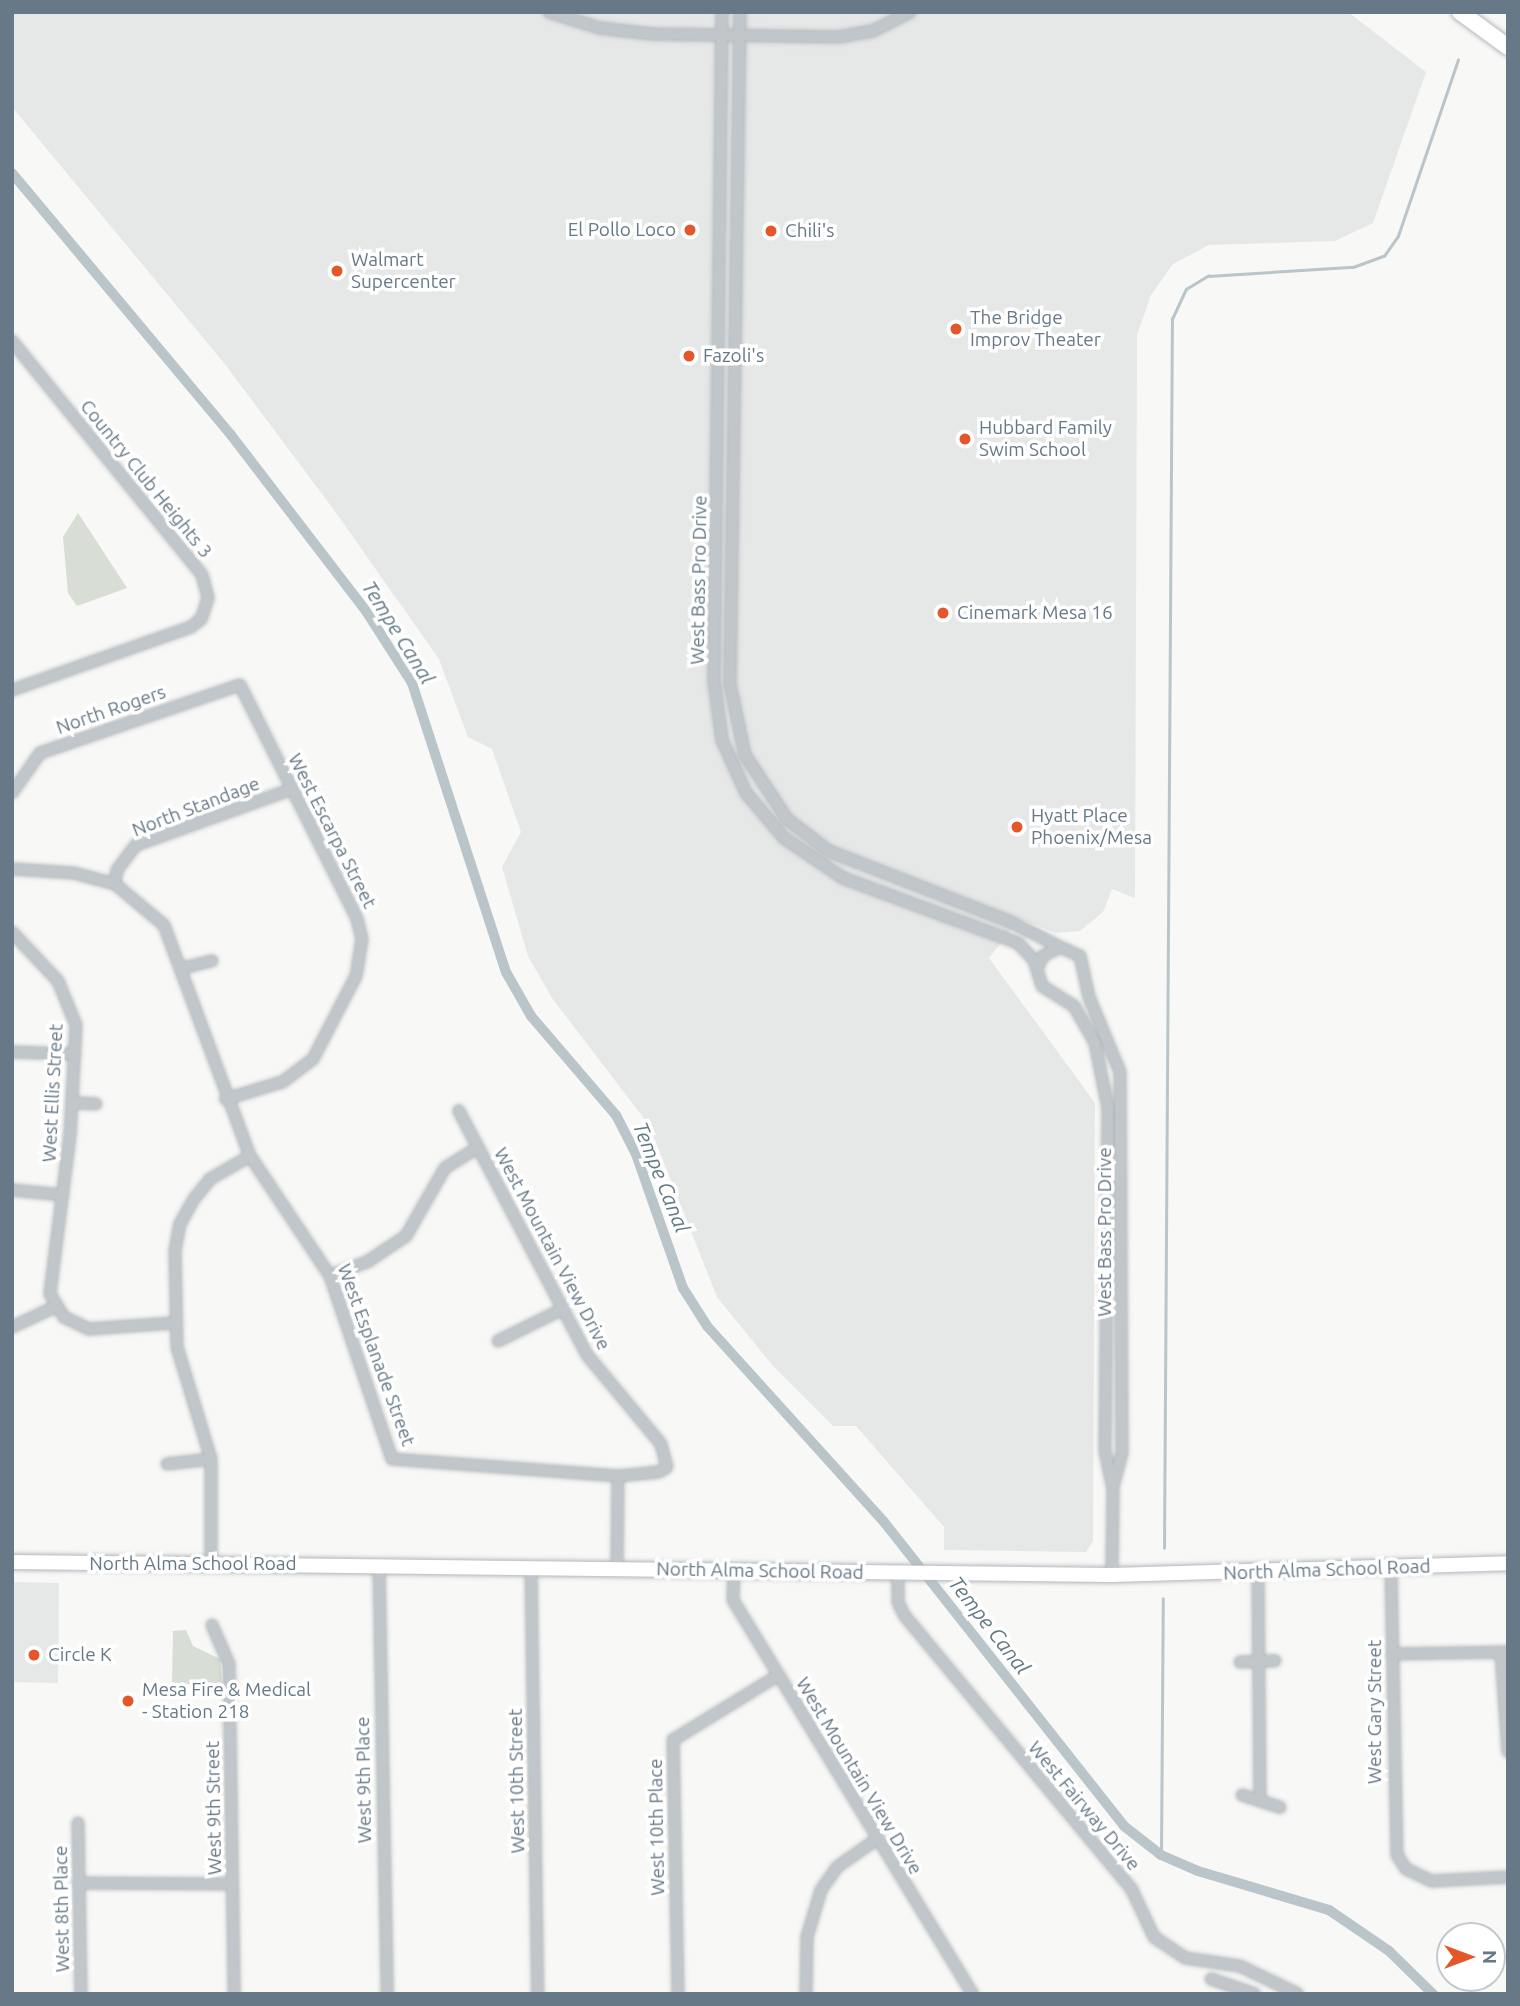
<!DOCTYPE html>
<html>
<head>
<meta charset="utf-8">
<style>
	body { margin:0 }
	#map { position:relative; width:1520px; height:2006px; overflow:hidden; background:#f8f8f6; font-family:Ubuntu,sans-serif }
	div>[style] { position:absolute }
	.built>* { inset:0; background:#e6e7e7 }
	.green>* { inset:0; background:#d8ddd5 }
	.stream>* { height:2.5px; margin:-1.25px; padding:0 1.25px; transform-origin:1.25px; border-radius:1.25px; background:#b9c5c9 }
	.canal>* { height:10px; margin:-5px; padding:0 5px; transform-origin:5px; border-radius:5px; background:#b9c5c9 }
	.roads { filter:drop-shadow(0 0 2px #b3b8bc) drop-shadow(0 0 2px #b3b8bc) }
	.minor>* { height:10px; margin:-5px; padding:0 5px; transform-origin:5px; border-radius:5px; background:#c1c6ca }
	.major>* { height:14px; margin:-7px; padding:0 7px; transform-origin:7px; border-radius:7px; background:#fff }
	.highway>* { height:16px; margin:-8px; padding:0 8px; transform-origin:8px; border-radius:8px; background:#fff }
	.dots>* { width:19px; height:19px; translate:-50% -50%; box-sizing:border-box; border:4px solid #fff; border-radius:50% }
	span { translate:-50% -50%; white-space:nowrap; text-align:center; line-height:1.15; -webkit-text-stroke:7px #fff; paint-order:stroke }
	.poi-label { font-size:19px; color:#677987 }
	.right { translate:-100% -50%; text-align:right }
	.left { translate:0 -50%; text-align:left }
	.street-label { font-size:19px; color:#677987 }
	.water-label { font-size:21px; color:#637a83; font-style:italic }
	.frame { position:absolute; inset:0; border:14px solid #677987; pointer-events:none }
	.north { position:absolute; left:1436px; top:1922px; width:70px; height:70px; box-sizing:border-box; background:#fff; border:2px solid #c2c9cf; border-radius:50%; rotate:90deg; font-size:19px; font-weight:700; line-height:28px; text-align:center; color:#677987 }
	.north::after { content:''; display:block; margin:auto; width:24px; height:32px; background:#e4572a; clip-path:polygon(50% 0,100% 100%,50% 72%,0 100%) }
</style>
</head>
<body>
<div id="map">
	<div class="built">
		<i style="clip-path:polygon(12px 12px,1348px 12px,1426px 72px,1373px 223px,1335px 241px,1209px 245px,1173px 264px,1151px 295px,1137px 335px,1135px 898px,1112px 889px,1103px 912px,1080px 931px,1056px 933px,1020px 919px,989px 958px,1095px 1103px,1093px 1541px,1086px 1552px,944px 1550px,944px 1527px,856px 1426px,833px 1426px,773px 1366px,717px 1297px,649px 1125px,552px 998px,528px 956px,502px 867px,521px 832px,492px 749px,468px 737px,439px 659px,334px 510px,224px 363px,12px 107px)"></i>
		<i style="clip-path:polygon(12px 1582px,59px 1583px,58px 1683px,12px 1682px)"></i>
	</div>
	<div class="green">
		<i style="clip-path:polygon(78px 513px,127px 588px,77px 606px,68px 593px,63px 537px)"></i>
		<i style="clip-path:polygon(186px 1630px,193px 1646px,220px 1659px,222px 1685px,172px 1684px,173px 1631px)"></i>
	</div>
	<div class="stream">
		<i style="left:1164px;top:1548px;width:1229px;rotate:-89.63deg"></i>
		<i style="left:1172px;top:319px;width:33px;rotate:-65deg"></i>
		<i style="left:1186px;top:289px;width:26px;rotate:-31deg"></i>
		<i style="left:1208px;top:276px;width:145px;rotate:-3.6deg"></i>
		<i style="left:1353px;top:267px;width:33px;rotate:-20deg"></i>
		<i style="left:1384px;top:256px;width:24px;rotate:-55deg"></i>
		<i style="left:1398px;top:236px;width:186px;rotate:-71.2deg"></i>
		<i style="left:1161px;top:1855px;width:256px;rotate:-89.6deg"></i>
	</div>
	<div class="canal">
		<i style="left:12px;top:173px;width:341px;rotate:50.1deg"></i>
		<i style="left:231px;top:435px;width:222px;rotate:52.5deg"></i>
		<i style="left:366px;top:611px;width:85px;rotate:57.4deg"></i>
		<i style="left:412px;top:683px;width:304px;rotate:72deg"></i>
		<i style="left:506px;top:972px;width:51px;rotate:60.4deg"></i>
		<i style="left:531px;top:1016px;width:130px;rotate:49.4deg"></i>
		<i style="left:616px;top:1115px;width:44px;rotate:62.9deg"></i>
		<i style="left:636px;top:1154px;width:142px;rotate:70.7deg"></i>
		<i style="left:683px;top:1288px;width:45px;rotate:57.7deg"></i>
		<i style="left:707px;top:1326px;width:264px;rotate:47.9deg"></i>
		<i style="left:884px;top:1522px;width:387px;rotate:51.7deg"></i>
		<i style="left:1124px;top:1826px;width:47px;rotate:38.1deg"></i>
		<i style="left:1161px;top:1855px;width:40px;rotate:23.4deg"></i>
		<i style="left:1198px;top:1871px;width:137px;rotate:16.6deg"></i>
		<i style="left:1329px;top:1910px;width:73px;rotate:34.3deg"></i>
		<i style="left:1389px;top:1951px;width:62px;rotate:44.3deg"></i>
	</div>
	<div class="roads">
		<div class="minor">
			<i style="left:549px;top:12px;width:52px;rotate:17.7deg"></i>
			<i style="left:599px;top:28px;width:53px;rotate:6.5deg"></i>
			<i style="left:652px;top:34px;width:186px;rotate:0.9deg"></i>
			<i style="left:838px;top:37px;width:36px;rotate:-10deg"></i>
			<i style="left:873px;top:31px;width:42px;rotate:-27.2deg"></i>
			<i style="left:722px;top:12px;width:669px;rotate:90.69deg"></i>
			<i style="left:714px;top:681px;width:60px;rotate:82.3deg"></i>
			<i style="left:722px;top:740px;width:58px;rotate:65.6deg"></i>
			<i style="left:746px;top:793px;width:59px;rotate:49.8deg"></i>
			<i style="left:784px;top:838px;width:71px;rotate:34.1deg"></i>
			<i style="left:843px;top:878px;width:187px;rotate:20.4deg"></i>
			<i style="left:1018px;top:943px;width:23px;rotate:47deg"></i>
			<i style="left:1034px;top:960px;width:27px;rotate:73deg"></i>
			<i style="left:1042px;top:986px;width:38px;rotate:32deg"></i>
			<i style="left:1074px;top:1006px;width:43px;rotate:60.4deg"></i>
			<i style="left:1095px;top:1043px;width:66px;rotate:78.7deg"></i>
			<i style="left:1108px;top:1108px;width:343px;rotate:90.5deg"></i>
			<i style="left:1105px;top:1451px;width:39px;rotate:78deg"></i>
			<i style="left:1113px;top:1489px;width:86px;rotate:90.7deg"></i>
			<i style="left:740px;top:12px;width:672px;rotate:90.85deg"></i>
			<i style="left:730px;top:684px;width:73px;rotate:78.1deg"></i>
			<i style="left:745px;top:755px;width:77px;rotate:56.7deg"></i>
			<i style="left:787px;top:819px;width:53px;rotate:37.3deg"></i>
			<i style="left:829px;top:851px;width:193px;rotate:21.3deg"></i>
			<i style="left:1009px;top:921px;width:57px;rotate:27deg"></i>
			<i style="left:12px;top:341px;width:301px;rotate:50.9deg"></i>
			<i style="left:202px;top:575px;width:24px;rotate:75deg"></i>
			<i style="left:208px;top:598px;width:22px;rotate:108deg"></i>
			<i style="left:201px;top:619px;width:13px;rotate:141deg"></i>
			<i style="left:191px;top:627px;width:190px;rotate:160.6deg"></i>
			<i style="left:12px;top:793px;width:49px;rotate:-55deg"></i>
			<i style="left:40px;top:753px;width:211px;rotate:-18.8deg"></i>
			<i style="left:240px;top:685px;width:262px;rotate:63.4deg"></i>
			<i style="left:357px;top:919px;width:21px;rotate:76deg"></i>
			<i style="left:362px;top:939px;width:37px;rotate:99deg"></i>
			<i style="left:356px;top:976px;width:93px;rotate:117.4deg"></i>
			<i style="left:313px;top:1059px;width:39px;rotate:143deg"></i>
			<i style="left:282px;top:1082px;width:59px;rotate:163.1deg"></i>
			<i style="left:12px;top:869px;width:62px;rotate:3.7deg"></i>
			<i style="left:74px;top:873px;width:42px;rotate:15deg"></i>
			<i style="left:115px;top:884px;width:64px;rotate:39.9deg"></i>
			<i style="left:164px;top:925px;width:246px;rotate:69.6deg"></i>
			<i style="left:250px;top:1156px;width:144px;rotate:56.3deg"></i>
			<i style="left:330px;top:1276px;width:193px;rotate:71.3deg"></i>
			<i style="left:392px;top:1459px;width:227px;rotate:4.3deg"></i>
			<i style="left:618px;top:1476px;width:41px;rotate:-5.6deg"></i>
			<i style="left:659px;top:1472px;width:9px;rotate:-32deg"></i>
			<i style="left:667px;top:1467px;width:24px;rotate:-105deg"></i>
			<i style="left:661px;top:1444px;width:116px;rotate:-129.7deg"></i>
			<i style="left:587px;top:1355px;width:276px;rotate:-117.7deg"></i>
			<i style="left:115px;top:884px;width:14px;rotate:-82deg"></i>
			<i style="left:117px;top:870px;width:31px;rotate:-53deg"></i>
			<i style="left:136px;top:845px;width:164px;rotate:-19.7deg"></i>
			<i style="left:12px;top:932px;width:67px;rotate:46.8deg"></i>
			<i style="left:58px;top:981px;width:48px;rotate:67.8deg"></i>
			<i style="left:76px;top:1025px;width:110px;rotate:93.1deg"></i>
			<i style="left:70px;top:1135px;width:160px;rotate:97.2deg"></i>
			<i style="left:50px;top:1294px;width:27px;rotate:59deg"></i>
			<i style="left:64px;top:1317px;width:28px;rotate:26deg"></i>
			<i style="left:89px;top:1329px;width:84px;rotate:-4.1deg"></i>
			<i style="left:183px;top:968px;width:30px;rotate:-14deg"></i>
			<i style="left:1037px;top:968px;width:13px;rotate:-63deg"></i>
			<i style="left:1043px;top:956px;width:19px;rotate:-28deg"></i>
			<i style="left:1060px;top:947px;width:22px;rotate:24deg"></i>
			<i style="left:1080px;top:956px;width:42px;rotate:77.6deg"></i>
			<i style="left:1089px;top:997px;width:81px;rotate:67.5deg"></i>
			<i style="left:1120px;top:1072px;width:381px;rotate:89.7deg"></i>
			<i style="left:1122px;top:1453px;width:31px;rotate:105deg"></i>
			<i style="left:12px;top:1052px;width:63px;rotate:1.8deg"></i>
			<i style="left:73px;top:1103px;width:23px;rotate:2deg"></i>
			<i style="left:12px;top:1190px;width:51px;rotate:5.6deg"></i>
			<i style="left:330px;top:1276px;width:40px;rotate:-21deg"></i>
			<i style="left:367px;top:1262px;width:47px;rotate:-33.7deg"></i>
			<i style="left:406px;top:1236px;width:78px;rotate:-60.2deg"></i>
			<i style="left:445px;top:1168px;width:39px;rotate:-32deg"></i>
			<i style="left:12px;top:1327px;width:50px;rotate:-25deg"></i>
			<i style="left:498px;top:1341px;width:70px;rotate:-26.2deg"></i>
			<i style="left:167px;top:1464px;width:44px;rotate:-6.5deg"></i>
			<i style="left:211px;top:1564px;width:105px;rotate:-90deg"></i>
			<i style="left:211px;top:1459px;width:117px;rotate:-106.9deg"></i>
			<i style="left:177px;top:1347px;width:96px;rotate:-91.2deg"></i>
			<i style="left:175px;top:1251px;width:27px;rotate:-80deg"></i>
			<i style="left:180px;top:1224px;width:29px;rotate:-61deg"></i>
			<i style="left:194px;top:1199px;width:26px;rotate:-51deg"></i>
			<i style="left:210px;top:1179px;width:46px;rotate:-29.9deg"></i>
			<i style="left:379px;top:1565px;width:429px;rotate:88.9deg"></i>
			<i style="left:531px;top:1568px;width:426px;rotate:89.1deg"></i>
			<i style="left:617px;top:1569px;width:93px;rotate:-89.4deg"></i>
			<i style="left:1391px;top:1569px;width:286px;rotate:88.8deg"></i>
			<i style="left:1397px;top:1855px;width:17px;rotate:57deg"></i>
			<i style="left:1406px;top:1869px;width:29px;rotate:25deg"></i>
			<i style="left:1432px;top:1881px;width:76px;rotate:-3deg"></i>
			<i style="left:734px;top:1571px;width:29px;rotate:92deg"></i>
			<i style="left:733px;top:1600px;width:461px;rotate:58.7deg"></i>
			<i style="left:898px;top:1573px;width:29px;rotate:90deg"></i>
			<i style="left:898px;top:1602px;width:14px;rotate:65deg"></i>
			<i style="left:904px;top:1615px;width:357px;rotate:50.3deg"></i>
			<i style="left:1132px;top:1890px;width:52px;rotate:64.9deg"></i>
			<i style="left:1154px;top:1937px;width:37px;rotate:34deg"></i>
			<i style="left:1185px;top:1958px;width:56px;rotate:8.3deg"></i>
			<i style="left:1240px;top:1966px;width:64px;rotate:25.8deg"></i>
			<i style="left:1258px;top:1573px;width:228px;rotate:89.5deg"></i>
			<i style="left:212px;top:1625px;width:43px;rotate:66.4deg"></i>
			<i style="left:229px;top:1664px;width:330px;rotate:89.1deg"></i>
			<i style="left:1501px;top:1652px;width:100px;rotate:86deg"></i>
			<i style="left:1392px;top:1654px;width:116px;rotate:-1deg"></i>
			<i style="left:1240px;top:1662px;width:35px;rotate:-2deg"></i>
			<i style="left:1242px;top:1795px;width:40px;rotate:18deg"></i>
			<i style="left:78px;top:1823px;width:171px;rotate:89deg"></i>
			<i style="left:78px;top:1883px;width:154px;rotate:0.4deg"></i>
			<i style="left:1211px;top:1979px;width:46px;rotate:18.8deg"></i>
			<i style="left:678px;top:1994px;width:254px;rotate:-91.1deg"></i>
			<i style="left:673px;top:1740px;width:122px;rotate:-31.6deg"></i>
			<i style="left:806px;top:1994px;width:57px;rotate:-89deg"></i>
			<i style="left:807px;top:1937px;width:49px;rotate:-73.4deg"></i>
			<i style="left:821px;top:1890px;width:28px;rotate:-55deg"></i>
			<i style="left:837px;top:1867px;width:49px;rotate:-35deg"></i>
		</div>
		<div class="major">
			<i style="left:12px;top:1562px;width:1100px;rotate:0.68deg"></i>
			<i style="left:1112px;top:1575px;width:396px;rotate:-1.7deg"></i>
		</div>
		<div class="highway">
			<i style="left:1460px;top:12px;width:59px;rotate:36.1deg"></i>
		</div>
	</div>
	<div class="dots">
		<i style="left:690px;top:230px;background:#e4572a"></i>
		<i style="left:771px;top:231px;background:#e4572a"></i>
		<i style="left:337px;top:271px;background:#e4572a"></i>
		<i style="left:956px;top:329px;background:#e4572a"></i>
		<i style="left:689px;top:356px;background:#e4572a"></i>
		<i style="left:965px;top:439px;background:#e4572a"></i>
		<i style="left:943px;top:613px;background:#e4572a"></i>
		<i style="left:1017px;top:827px;background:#e4572a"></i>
		<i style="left:34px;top:1655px;background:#e4572a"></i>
		<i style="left:128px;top:1701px;background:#e4572a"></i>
	</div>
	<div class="poi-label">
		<span class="right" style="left:676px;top:230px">El Pollo Loco</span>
		<span class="left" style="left:785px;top:231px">Chili's</span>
		<span class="left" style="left:351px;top:271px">Walmart<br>Supercenter</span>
		<span class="left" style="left:970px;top:329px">The Bridge<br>Improv Theater</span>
		<span class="left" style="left:703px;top:356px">Fazoli's</span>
		<span class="left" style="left:979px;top:439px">Hubbard Family<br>Swim School</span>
		<span class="left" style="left:957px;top:613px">Cinemark Mesa 16</span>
		<span class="left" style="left:1031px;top:827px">Hyatt Place<br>Phoenix/Mesa</span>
		<span class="left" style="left:48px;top:1655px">Circle K</span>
		<span class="left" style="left:142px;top:1701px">Mesa Fire &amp; Medical<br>- Station 218</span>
	</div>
	<div class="street-label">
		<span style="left:146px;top:479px;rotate:51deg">Country Club Heights 3</span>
		<span style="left:699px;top:580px;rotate:-89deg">West Bass Pro Drive</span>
		<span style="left:111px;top:710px;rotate:-19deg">North Rogers</span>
		<span style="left:196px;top:807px;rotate:-21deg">North Standage</span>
		<span style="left:332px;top:831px;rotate:63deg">West Escarpa Street</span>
		<span style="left:53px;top:1093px;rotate:-87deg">West Ellis Street</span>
		<span style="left:1105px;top:1232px;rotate:-90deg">West Bass Pro Drive</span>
		<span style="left:552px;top:1249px;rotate:62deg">West Mountain View Drive</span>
		<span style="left:376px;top:1355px;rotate:70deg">West Esplanade Street</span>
		<span style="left:193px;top:1564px">North Alma School Road</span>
		<span style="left:1327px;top:1570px;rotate:-2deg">North Alma School Road</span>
		<span style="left:760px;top:1571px;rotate:1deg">North Alma School Road</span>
		<span style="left:1375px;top:1712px;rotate:-90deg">West Gary Street</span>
		<span style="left:859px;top:1776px;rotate:59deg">West Mountain View Drive</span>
		<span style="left:364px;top:1780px;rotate:-91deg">West 9th Place</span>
		<span style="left:517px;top:1781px;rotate:-91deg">West 10th Street</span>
		<span style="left:1084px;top:1806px;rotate:50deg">West Fairway Drive</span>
		<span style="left:214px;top:1808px;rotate:-91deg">West 9th Street</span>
		<span style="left:657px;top:1827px;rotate:-91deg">West 10th Place</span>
		<span style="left:62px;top:1909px;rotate:-91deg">West 8th Place</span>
	</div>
	<div class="water-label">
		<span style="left:399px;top:632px;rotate:58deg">Tempe Canal</span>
		<span style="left:662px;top:1177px;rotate:68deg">Tempe Canal</span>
		<span style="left:990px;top:1625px;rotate:52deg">Tempe Canal</span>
	</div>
	<div class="frame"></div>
	<div class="north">N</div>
</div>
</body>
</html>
